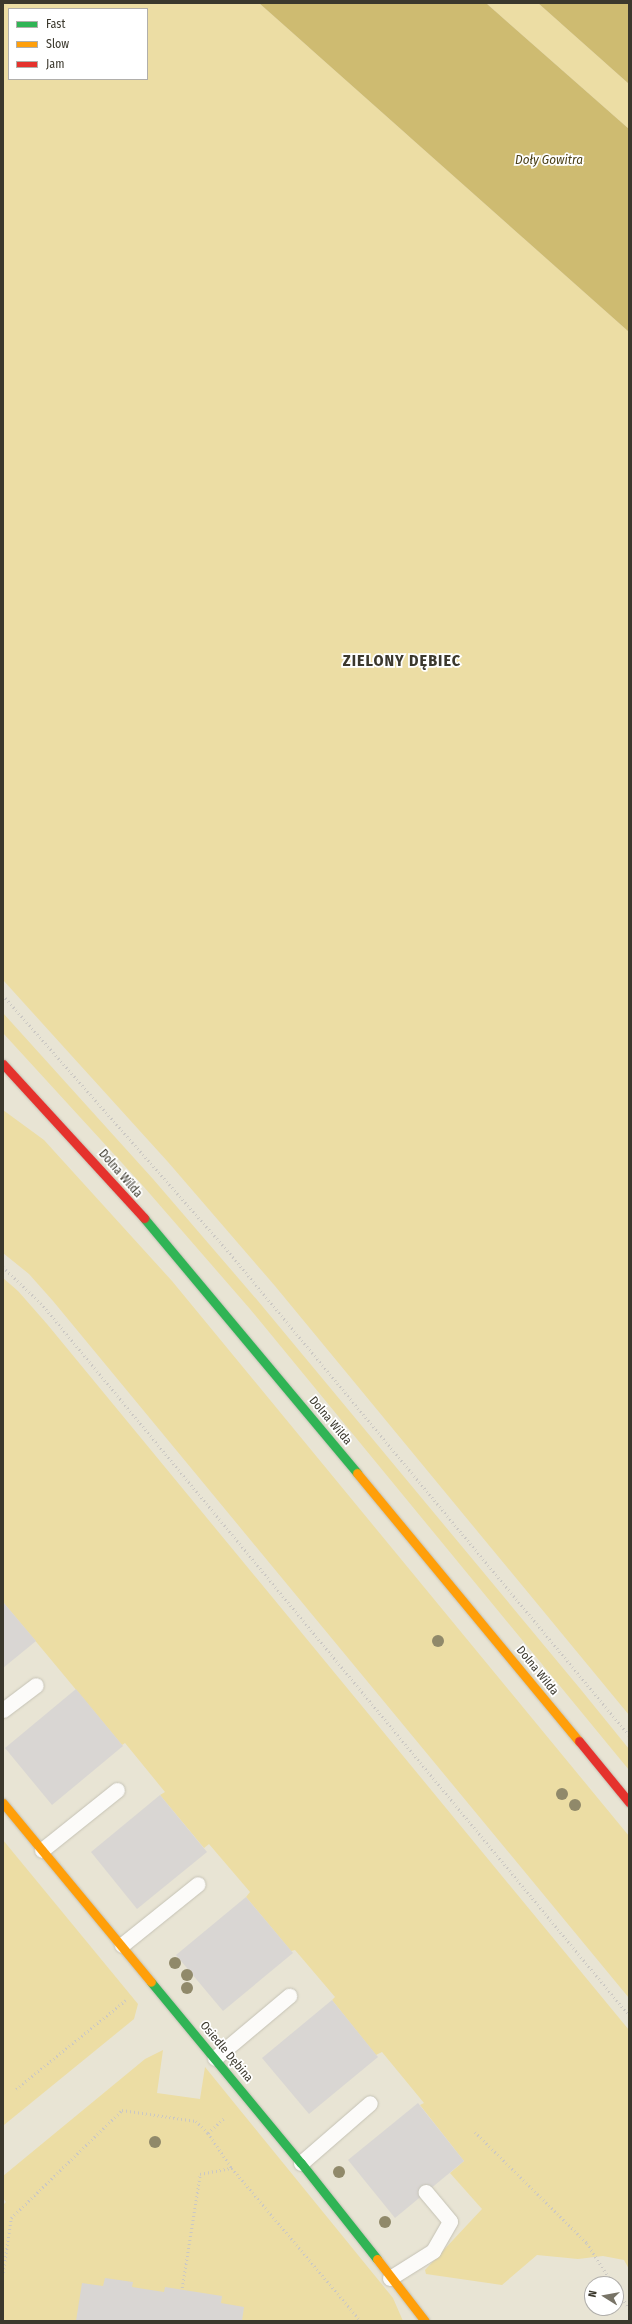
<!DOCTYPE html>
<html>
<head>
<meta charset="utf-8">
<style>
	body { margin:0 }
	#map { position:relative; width:632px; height:2324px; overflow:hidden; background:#e8e4d4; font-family:"Fira Sans Condensed",sans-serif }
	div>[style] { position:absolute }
	.green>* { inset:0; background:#ecdda4 }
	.water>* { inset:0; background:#cebb71 }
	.building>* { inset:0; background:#d9d6d3 }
	.path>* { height:2.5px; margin-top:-1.25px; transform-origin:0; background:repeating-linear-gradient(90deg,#cbc8c3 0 1px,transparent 0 4px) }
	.roads { filter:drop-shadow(0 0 1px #c5c2b5) drop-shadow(0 0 1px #c5c2b5) }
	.lane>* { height:15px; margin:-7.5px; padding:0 7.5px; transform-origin:7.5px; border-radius:7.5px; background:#fcfbf9 }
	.fast>* { height:9px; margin:-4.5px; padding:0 4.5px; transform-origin:4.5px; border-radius:4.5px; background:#30b455 }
	.slow>* { height:9px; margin:-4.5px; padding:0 4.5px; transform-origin:4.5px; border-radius:4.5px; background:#ff9f0a }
	.jam>* { height:9px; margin:-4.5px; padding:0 4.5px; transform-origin:4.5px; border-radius:4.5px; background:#e5322d }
	.trees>* { width:12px; height:12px; margin:-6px; border-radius:50%; background:#90896a }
	span { translate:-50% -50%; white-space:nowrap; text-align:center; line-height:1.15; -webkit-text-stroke:3.5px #fff; paint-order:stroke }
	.street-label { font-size:12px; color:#3b382d }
	.water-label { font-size:13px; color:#4d4219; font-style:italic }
	.district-label { font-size:16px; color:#3b382d; font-weight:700; letter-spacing:1px }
	.frame { position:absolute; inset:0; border:4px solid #3b382d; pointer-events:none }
	.legend { position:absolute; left:8px; top:8px; width:140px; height:72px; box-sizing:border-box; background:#fff; border:1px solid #b1afab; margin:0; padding:5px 7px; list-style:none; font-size:12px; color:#3b382d }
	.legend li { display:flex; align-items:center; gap:8px; height:20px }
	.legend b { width:20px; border:1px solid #b1afab }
	.north { position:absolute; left:584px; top:2276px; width:40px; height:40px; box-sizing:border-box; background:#fff; border:1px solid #b1afab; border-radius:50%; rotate:281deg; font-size:11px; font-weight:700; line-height:16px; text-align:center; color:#3b382d }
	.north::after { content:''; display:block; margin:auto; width:14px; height:18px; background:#787467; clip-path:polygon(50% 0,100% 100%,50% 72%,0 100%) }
</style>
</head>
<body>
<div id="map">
	<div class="green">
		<i style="clip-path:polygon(evenodd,3px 3px,259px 3px,629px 332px,629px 1715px,275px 1286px,168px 1162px,3px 980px,3px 3px,9px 9px,147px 9px,147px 79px,9px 79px,9px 9px)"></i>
		<i style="clip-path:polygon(486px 3px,538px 3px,629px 84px,629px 129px)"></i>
		<i style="clip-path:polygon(3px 1013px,153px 1179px,258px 1301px,582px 1691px,629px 1749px,629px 1770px,250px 1309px,144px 1187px,3px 1033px)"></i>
		<i style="clip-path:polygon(3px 1110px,44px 1140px,172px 1281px,629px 1836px,629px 1998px,53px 1301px,29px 1274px,3px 1253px)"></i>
		<i style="clip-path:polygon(3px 1278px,18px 1291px,47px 1324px,629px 2030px,629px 2269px,624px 2260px,603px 2256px,578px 2259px,537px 2255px,502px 2285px,426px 2274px,425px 2270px,482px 2209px,450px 2173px,464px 2161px,420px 2105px,424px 2103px,382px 2052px,376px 2055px,332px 2000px,335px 1997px,295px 1950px,291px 1951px,246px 1897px,250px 1892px,209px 1844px,204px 1848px,160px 1795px,165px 1792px,125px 1743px,122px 1745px,3px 1602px)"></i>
		<i style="clip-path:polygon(3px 1840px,138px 2004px,134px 2019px,4px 2125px)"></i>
		<i style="clip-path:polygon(163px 2050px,157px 2093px,200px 2099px,205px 2067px,393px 2298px,403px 2321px,3px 2321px,3px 2205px,6px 2202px,3px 2198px,3px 2176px,145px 2059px)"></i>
	</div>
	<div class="water">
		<i style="clip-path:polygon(259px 3px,486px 3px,629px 129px,629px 332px)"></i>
		<i style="clip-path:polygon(538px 3px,629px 3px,629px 84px)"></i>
	</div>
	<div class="building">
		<i style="clip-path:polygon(3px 1602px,36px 1641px,3px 1668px)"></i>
		<i style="clip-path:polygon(76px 1689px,123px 1746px,52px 1805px,5px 1748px)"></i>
		<i style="clip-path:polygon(160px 1795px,207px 1852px,137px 1909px,91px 1852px)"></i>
		<i style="clip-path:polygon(246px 1897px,293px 1953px,223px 2011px,176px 1955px)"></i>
		<i style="clip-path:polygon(332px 2000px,378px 2057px,309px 2114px,262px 2058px)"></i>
		<i style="clip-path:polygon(418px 2103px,464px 2161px,395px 2218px,348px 2160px)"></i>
		<i style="clip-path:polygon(105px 2278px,133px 2282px,132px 2287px,164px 2292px,165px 2287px,222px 2296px,221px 2303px,244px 2307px,242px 2321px,76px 2321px,82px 2283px,103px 2286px)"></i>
	</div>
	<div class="path">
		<i style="left:3px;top:995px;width:349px;rotate:48.7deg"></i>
		<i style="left:233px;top:1257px;width:621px;rotate:50.36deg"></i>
		<i style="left:3px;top:1267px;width:52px;rotate:43.5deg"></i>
		<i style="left:41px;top:1303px;width:923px;rotate:50.45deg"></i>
		<i style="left:16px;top:2089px;width:141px;rotate:-39deg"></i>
		<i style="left:475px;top:2132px;width:158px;rotate:44.7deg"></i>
		<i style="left:587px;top:2243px;width:49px;rotate:57.6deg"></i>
		<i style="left:208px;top:2133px;width:42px;rotate:55.6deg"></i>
		<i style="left:232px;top:2168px;width:200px;rotate:49.9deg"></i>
		<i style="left:3px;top:2273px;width:56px;rotate:-81.7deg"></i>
		<i style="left:11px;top:2218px;width:155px;rotate:-44.2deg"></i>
		<i style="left:122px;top:2110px;width:75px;rotate:8.5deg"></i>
		<i style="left:196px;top:2121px;width:17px;rotate:45deg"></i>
		<i style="left:208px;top:2133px;width:21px;rotate:-43deg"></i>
		<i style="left:182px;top:2288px;width:115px;rotate:-81deg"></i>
		<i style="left:200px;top:2174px;width:33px;rotate:-11deg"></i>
		<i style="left:616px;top:2288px;width:24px;rotate:57deg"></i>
	</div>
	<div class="roads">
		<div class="lane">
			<i style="left:3px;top:1710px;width:41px;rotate:-37.1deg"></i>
			<i style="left:42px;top:1850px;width:96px;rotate:-38.7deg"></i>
			<i style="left:122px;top:1945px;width:97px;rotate:-38.8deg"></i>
			<i style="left:215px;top:2058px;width:97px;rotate:-40deg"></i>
			<i style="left:301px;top:2163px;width:91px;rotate:-41deg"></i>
			<i style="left:390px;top:2278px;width:51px;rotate:-32.1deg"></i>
			<i style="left:433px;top:2251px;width:34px;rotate:-60deg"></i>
			<i style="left:450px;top:2221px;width:38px;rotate:-130deg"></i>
		</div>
		<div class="fast">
			<i style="left:144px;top:1218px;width:332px;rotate:50.1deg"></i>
			<i style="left:151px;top:1982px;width:235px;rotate:50.4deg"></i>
			<i style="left:301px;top:2163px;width:122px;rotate:51.6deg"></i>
		</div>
		<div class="slow">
			<i style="left:357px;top:1473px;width:348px;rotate:50.4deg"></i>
			<i style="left:3px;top:1803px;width:232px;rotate:50.4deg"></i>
			<i style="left:377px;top:2259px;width:78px;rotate:52.3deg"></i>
		</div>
		<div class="jam">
			<i style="left:3px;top:1064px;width:209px;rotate:47.5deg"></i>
			<i style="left:579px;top:1741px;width:79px;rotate:50.7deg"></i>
		</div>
	</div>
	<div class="trees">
		<i style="left:438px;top:1641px"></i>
		<i style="left:562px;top:1794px"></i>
		<i style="left:575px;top:1805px"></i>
		<i style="left:175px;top:1963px"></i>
		<i style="left:187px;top:1975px"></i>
		<i style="left:187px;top:1988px"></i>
		<i style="left:155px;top:2142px"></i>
		<i style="left:339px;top:2172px"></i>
		<i style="left:385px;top:2222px"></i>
	</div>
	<div class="street-label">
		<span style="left:120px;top:1174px;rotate:49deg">Dolna Wilda</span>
		<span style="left:330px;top:1421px;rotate:50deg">Dolna Wilda</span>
		<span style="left:537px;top:1671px;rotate:51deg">Dolna Wilda</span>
		<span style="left:226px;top:2052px;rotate:50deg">Osiedle Dębina</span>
	</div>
	<div class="water-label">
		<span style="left:549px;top:160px">Doły Gowitra</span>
	</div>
	<div class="district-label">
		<span style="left:402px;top:661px">ZIELONY DĘBIEC</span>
	</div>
	<div class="frame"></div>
	<ul class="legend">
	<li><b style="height:5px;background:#30b455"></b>Fast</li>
	<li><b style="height:5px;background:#ff9f0a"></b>Slow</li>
	<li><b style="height:5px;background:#e5322d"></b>Jam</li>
	</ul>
	<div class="north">N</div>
</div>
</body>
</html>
